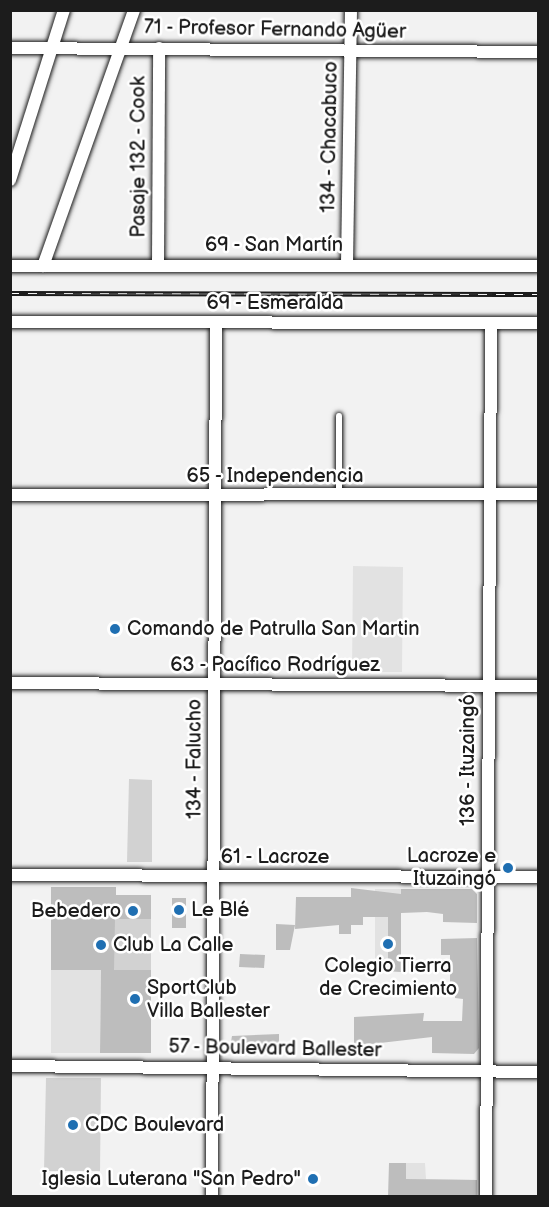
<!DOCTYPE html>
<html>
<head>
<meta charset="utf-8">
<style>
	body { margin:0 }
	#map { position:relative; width:549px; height:1207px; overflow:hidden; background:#f2f2f2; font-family:"Balsamiq Sans",sans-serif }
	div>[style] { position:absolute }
	.built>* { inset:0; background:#e2e2e2 }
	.green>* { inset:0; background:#d2d2d2 }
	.building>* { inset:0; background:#bdbdbd }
	.roads { filter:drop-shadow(0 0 2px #1c1c1c) drop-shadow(0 0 2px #1c1c1c) }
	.service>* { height:6px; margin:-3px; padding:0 3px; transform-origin:3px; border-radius:3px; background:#fff }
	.minor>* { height:12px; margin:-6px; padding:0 6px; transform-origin:6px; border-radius:6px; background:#fff }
	.rail>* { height:5px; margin-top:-2.5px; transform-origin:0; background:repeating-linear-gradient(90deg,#fff 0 9px,#1c1c1c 0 18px); box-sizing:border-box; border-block:2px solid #1c1c1c }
	.dots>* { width:16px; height:16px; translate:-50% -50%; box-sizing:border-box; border:3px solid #fff; border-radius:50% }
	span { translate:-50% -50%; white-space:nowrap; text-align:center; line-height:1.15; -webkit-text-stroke:5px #fff; paint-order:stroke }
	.street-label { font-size:20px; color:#1c1c1c }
	.poi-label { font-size:20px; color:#1c1c1c }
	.left { translate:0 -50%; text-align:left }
	.right { translate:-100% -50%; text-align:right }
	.frame { position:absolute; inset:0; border:12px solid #1c1c1c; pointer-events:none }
</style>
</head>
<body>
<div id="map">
	<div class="built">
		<i style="clip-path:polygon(353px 566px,403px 567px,402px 672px,352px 672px)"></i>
		<i style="clip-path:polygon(375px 889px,401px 889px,401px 972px,375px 971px)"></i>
		<i style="clip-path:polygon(51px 970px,101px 970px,100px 1053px,51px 1053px)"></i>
		<i style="clip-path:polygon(406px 1163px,425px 1163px,426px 1179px,477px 1180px,477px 1196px,406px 1195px)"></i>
	</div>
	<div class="green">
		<i style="clip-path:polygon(129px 779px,152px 780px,152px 862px,127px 862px)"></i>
		<i style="clip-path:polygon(51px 887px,116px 887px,115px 919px,151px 919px,151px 970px,51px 970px)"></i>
		<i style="clip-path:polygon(46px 1078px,101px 1078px,100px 1171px,44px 1171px)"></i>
	</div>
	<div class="building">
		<i style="clip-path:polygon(51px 887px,116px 887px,116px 895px,151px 895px,151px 919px,115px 919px,114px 970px,151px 970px,151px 1053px,100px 1053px,101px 970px,51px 970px)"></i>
		<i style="clip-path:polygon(351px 888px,401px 894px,401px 889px,472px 889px,477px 894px,477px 923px,443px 922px,443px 914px,427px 912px,401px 913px,401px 972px,388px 971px,388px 917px,363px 917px,363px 925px,351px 925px,351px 934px,339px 934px,339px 925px,295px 929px,296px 897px,351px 897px)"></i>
		<i style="clip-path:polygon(172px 898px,186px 898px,186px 928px,172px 928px)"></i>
		<i style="clip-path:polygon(276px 924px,295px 925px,290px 950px,276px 950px)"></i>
		<i style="clip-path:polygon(477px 938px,479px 1048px,474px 1054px,432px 1053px,432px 1037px,354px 1046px,354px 1017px,424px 1013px,423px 1021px,462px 1021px,463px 999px,455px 998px,455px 986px,450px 986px,450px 955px,441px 955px,441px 939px)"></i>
		<i style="clip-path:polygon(240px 954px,265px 955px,264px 968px,239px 967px)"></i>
		<i style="clip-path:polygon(279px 1034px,279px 1053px,229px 1053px,232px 1036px)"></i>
		<i style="clip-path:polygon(389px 1163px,406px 1163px,406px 1179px,477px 1180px,477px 1196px,388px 1197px)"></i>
	</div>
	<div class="roads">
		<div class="service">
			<i style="left:339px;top:495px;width:79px;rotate:-90deg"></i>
		</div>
		<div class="minor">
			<i style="left:10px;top:48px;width:528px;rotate:0.43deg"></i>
			<i style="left:10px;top:180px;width:178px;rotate:-72.4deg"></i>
			<i style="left:347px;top:264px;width:254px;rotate:-89.1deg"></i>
			<i style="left:158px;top:265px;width:217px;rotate:-89.7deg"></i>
			<i style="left:10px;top:266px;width:528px"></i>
			<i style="left:43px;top:266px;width:272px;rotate:-70.4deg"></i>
			<i style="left:10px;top:322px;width:528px;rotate:0.11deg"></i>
			<i style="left:10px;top:495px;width:528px;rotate:-0.11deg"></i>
			<i style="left:10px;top:683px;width:528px;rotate:0.33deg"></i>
			<i style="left:10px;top:875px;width:528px;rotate:0.22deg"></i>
			<i style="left:10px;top:1066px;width:528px;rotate:0.65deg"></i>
			<i style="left:212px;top:1196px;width:874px;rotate:-89.74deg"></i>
			<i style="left:486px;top:1196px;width:873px;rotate:-89.67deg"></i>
		</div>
	</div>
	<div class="rail">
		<i style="left:10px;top:293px;width:528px;rotate:0.11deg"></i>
	</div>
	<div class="dots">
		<i style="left:115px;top:629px;background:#1f6fb2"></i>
		<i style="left:508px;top:868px;background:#1f6fb2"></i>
		<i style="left:179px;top:910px;background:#1f6fb2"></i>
		<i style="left:133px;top:911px;background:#1f6fb2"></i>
		<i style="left:388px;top:944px;background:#1f6fb2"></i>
		<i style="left:101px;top:945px;background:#1f6fb2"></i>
		<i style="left:135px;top:999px;background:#1f6fb2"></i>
		<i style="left:73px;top:1125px;background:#1f6fb2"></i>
		<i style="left:313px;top:1179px;background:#1f6fb2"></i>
	</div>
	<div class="street-label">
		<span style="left:275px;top:30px;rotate:1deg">71 - Profesor Fernando Agüer</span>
		<span style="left:330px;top:137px;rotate:-89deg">134 - Chacabuco</span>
		<span style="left:139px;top:157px;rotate:-90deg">Pasaje 132 - Cook</span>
		<span style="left:274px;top:245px">69 - San Martín</span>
		<span style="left:275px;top:303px">69 - Esmeralda</span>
		<span style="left:275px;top:476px">65 - Independencia</span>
		<span style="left:275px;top:665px">63 - Pacífico Rodríguez</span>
		<span style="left:195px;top:759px;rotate:-90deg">134 - Falucho</span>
		<span style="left:468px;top:760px;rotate:-90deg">136 - Ituzaingó</span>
		<span style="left:275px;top:857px">61 - Lacroze</span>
		<span style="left:275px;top:1049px;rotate:1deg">57 - Boulevard Ballester</span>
	</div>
	<div class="poi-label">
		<span class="left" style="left:127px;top:629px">Comando de Patrulla San Martin</span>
		<span class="right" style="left:496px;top:868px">Lacroze e<br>Ituzaingó</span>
		<span class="left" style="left:191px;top:910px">Le Blé</span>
		<span class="right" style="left:121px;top:911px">Bebedero</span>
		<span class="left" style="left:113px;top:945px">Club La Calle</span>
		<span style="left:388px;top:978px">Colegio Tierra<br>de Crecimiento</span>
		<span class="left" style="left:147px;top:1000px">SportClub<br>Villa Ballester</span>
		<span class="left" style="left:85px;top:1125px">CDC Boulevard</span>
		<span class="right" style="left:301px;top:1179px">Iglesia Luterana "San Pedro"</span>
	</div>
	<div class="frame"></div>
</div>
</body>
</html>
